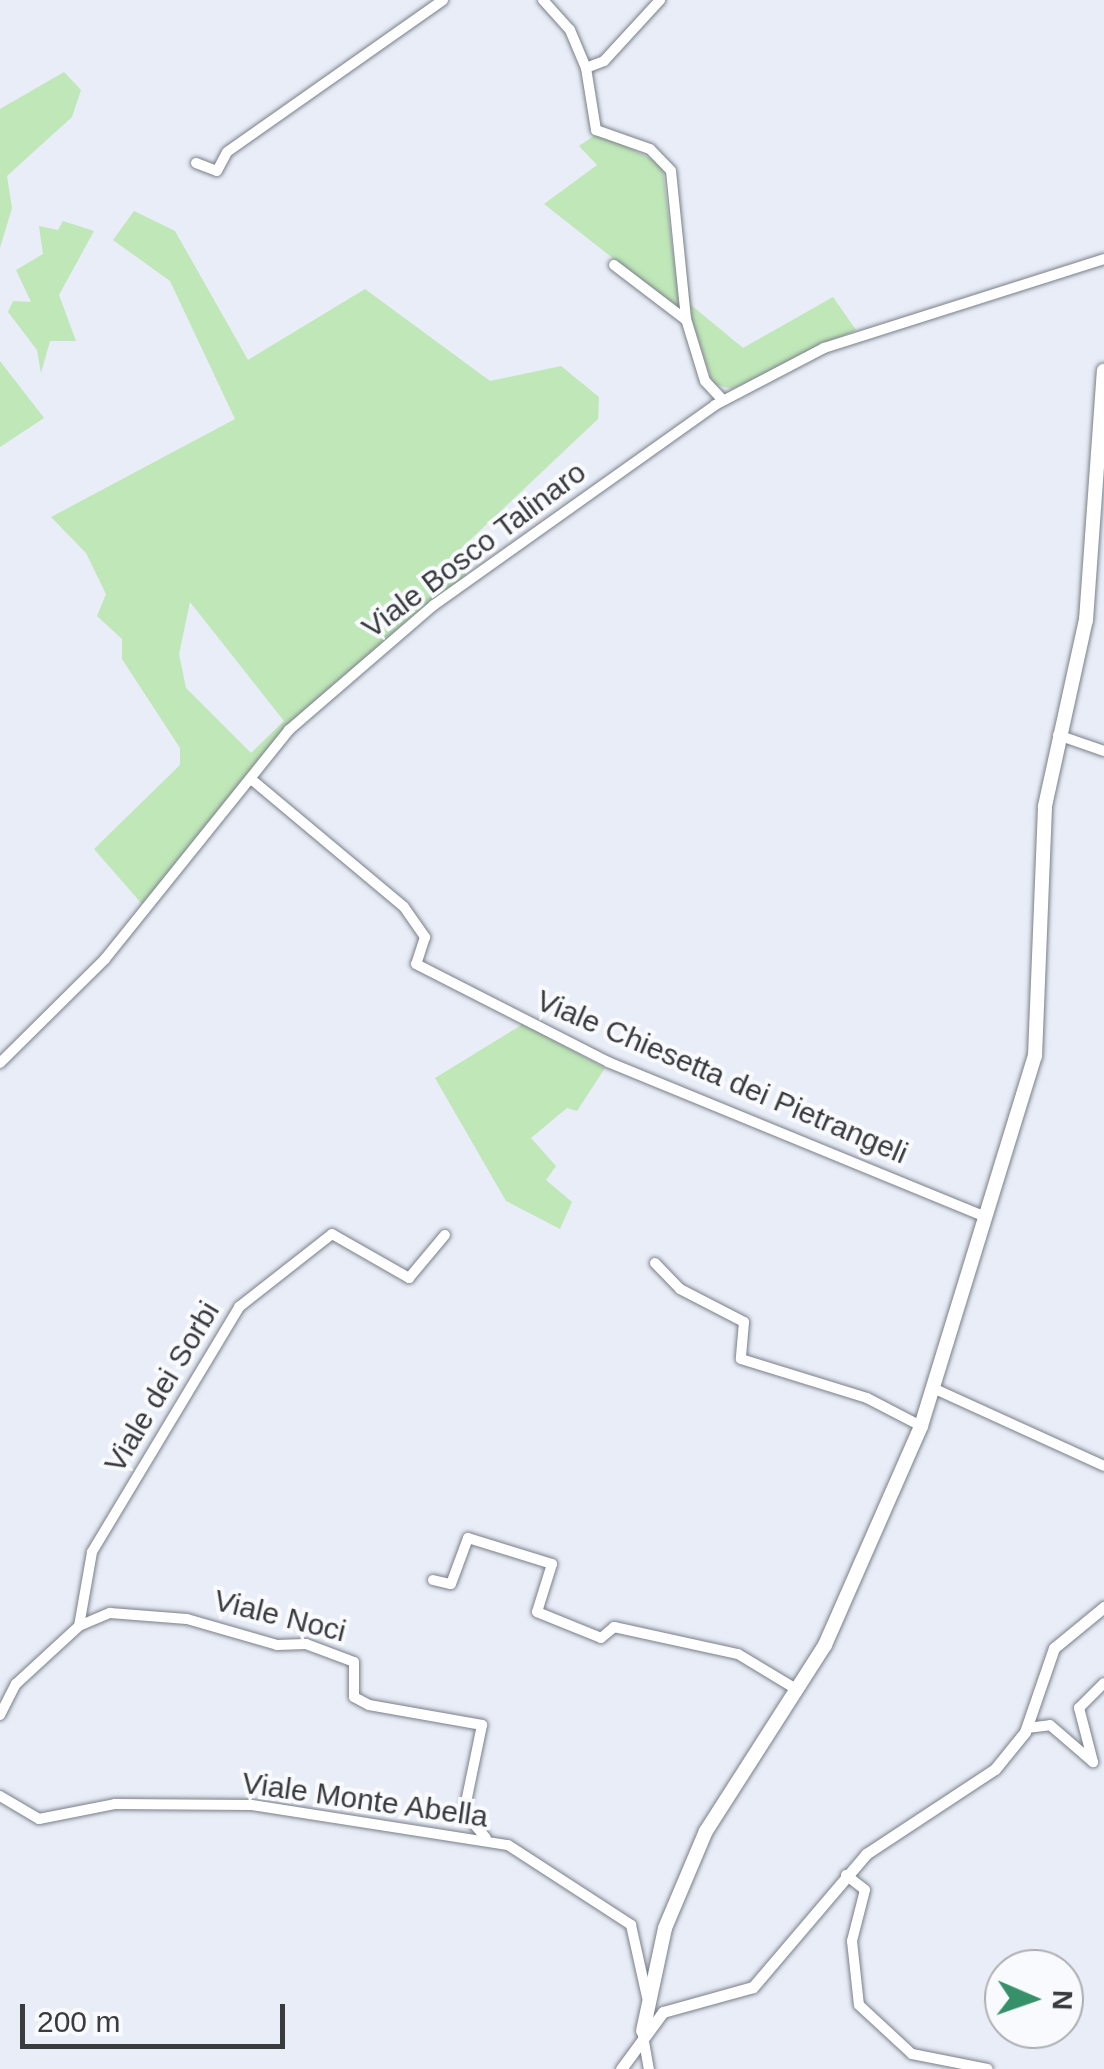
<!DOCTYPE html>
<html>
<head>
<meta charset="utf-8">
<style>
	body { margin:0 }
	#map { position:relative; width:1104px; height:2069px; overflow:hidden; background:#e8edf7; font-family:Arial,sans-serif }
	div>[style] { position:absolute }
	.green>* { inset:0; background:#bfe7b8 }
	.roads { filter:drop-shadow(0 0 2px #7a7f88) drop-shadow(0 0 2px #7a7f88) }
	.minor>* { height:10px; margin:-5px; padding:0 5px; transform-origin:5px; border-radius:5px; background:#fff }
	.tertiary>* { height:11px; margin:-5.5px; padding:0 5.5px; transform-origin:5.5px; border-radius:5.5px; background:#fff }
	.secondary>* { height:14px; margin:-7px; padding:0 7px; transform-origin:7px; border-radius:7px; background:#fff }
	span { translate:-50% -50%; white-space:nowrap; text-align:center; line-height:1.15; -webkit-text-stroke:8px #f8fafe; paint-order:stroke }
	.street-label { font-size:30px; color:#393b3f }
	.north { position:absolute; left:984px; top:1949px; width:100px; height:100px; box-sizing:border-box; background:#f8fafe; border:2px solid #acaeb2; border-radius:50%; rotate:92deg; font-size:28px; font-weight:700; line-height:40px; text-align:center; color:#393b3f }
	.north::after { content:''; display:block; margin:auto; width:35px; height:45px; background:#379168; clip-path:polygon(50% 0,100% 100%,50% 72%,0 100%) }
	.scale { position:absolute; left:20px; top:2004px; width:265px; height:45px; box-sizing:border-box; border:5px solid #393b3f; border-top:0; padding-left:12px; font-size:30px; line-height:35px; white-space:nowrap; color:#393b3f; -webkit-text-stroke:8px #f8fafe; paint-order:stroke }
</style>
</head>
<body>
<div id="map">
	<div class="green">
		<i style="clip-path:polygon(64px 72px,81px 90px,72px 117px,7px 176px,12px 208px,0 248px,0 109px)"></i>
		<i style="clip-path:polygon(598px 133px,662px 164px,680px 311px,544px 204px,597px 165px,579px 146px)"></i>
		<i style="clip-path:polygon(evenodd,134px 211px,175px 231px,248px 360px,365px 289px,490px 381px,561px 366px,599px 397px,598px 419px,452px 557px,468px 577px,289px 727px,142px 904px,94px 849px,180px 765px,180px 748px,122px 659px,122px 639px,97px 616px,106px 594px,86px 553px,51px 517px,235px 419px,170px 281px,113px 240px,134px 211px,190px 602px,284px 721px,251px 753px,186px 688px,179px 654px,190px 602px)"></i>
		<i style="clip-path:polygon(63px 221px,94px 231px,59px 295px,76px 341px,50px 341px,41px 373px,37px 350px,8px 312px,13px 301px,31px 302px,16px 270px,43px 254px,39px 226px,58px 230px)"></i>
		<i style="clip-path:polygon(684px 252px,691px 305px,743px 348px,833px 297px,856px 330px,732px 389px,713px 384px,689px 312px)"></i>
		<i style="clip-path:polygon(0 361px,44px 418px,0 447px)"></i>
		<i style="clip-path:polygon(523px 1024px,605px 1068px,577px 1111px,567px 1108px,531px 1138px,556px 1166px,546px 1180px,572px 1202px,560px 1229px,506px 1201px,435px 1078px)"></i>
	</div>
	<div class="roads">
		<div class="minor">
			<i style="left:543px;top:0;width:40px;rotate:48deg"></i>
			<i style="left:570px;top:30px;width:41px;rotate:67.2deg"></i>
			<i style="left:586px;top:68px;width:63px;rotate:80.8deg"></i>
			<i style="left:596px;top:130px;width:57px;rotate:19.4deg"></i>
			<i style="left:650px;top:149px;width:30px;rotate:46deg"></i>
			<i style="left:671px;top:171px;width:149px;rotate:84.2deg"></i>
			<i style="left:686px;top:319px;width:65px;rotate:73deg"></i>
			<i style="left:705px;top:381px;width:26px;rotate:47deg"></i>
			<i style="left:586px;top:68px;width:19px;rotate:-21deg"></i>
			<i style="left:604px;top:61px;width:83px;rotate:-47.4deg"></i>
			<i style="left:196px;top:163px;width:22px;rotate:21deg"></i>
			<i style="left:217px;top:171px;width:21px;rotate:-62deg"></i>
			<i style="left:227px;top:152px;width:264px;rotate:-35.1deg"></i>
			<i style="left:614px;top:265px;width:89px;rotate:37.3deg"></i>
			<i style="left:1058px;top:735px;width:49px;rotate:19.2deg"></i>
			<i style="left:251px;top:779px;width:199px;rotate:39.9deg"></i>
			<i style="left:404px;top:907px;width:37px;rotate:55deg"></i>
			<i style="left:425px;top:937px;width:28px;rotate:108deg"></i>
			<i style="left:416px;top:964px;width:216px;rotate:27deg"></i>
			<i style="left:608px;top:1062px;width:405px;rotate:22.3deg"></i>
			<i style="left:0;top:1063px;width:148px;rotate:-44.7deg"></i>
			<i style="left:105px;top:959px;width:294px;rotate:-51.2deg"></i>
			<i style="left:289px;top:730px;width:191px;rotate:-40.8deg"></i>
			<i style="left:434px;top:605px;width:345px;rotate:-35.4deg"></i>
			<i style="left:715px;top:405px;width:123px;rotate:-27.6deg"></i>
			<i style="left:824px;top:348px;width:294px;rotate:-17.6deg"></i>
			<i style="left:655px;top:1263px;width:36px;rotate:46deg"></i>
			<i style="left:680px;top:1289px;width:72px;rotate:27.3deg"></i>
			<i style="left:744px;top:1322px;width:37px;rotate:95deg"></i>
			<i style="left:741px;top:1359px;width:132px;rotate:17.2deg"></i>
			<i style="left:867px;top:1398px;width:61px;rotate:27.4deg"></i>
			<i style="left:933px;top:1388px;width:188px;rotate:24.5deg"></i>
			<i style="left:433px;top:1580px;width:18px;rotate:13deg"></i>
			<i style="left:451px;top:1584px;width:49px;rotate:-69.7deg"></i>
			<i style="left:468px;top:1538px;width:88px;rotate:17.2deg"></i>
			<i style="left:552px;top:1564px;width:50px;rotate:107.4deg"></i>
			<i style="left:537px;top:1612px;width:69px;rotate:22.1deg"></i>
			<i style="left:601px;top:1638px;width:17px;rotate:-40deg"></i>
			<i style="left:614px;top:1627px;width:127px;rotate:12.3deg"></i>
			<i style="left:738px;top:1654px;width:68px;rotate:31.1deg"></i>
			<i style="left:79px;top:1626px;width:34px;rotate:-23deg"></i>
			<i style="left:110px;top:1613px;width:77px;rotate:4.5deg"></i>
			<i style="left:187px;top:1619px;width:94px;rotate:16.1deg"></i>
			<i style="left:277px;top:1645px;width:29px;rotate:-2deg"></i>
			<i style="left:306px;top:1644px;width:51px;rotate:20.6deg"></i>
			<i style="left:354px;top:1662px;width:35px;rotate:90deg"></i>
			<i style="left:354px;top:1697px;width:17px;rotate:28deg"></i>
			<i style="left:369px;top:1705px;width:115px;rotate:10deg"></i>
			<i style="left:482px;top:1725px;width:89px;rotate:101.7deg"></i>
			<i style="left:464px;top:1812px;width:34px;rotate:50deg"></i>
			<i style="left:0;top:1715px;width:35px;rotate:-63deg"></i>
			<i style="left:16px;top:1684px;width:86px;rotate:-42.6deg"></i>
			<i style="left:79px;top:1626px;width:75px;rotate:-80deg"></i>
			<i style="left:92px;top:1552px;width:286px;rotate:-59deg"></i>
			<i style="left:239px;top:1307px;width:118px;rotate:-38.1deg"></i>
			<i style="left:332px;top:1234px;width:89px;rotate:29.7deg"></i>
			<i style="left:409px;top:1278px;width:56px;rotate:-50.1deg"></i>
			<i style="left:1027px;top:1728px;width:23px;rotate:-7deg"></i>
			<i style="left:1050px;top:1725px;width:57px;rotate:40.7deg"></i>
			<i style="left:1093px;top:1762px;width:56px;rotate:-104.5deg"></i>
			<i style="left:1079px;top:1708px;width:35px;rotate:-45deg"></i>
			<i style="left:0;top:1796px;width:45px;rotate:30.5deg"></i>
			<i style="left:39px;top:1819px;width:77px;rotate:-11.2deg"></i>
			<i style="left:115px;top:1804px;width:137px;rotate:0.4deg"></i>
			<i style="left:252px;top:1805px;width:259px;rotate:8.9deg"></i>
			<i style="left:508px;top:1845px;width:147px;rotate:33deg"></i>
			<i style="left:631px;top:1925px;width:74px;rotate:77.5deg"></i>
			<i style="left:846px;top:1875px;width:24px;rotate:38deg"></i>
			<i style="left:865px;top:1890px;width:53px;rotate:104.3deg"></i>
			<i style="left:852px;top:1941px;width:64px;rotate:83.8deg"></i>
			<i style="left:859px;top:2005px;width:72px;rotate:42.8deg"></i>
			<i style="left:912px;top:2054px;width:77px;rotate:11.2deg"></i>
			<i style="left:643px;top:2036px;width:34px;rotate:80deg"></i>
		</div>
		<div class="tertiary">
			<i style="left:621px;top:2069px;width:71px;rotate:-53.6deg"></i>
			<i style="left:663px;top:2012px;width:93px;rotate:-15.5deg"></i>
			<i style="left:753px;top:1987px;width:175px;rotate:-49.6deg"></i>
			<i style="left:866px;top:1854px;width:154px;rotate:-33.4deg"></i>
			<i style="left:995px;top:1769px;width:48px;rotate:-51deg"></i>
			<i style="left:1025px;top:1732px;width:89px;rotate:-71deg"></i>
			<i style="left:1054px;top:1648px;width:65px;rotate:-39.4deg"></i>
		</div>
		<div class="secondary">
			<i style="left:643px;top:2031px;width:105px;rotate:-77.9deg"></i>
			<i style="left:665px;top:1928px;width:105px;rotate:-67.1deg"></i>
			<i style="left:706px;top:1831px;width:221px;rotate:-57.4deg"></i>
			<i style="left:825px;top:1645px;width:239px;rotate:-66.3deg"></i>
			<i style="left:921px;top:1426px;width:387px;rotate:-72.9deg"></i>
			<i style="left:1035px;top:1056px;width:250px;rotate:-87.7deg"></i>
			<i style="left:1045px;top:806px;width:190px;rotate:-77.6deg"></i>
			<i style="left:1086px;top:620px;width:250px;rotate:-85.9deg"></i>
		</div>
	</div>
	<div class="street-label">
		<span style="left:474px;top:550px;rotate:-37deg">Viale Bosco Talinaro</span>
		<span style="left:722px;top:1077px;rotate:23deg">Viale Chiesetta dei Pietrangeli</span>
		<span style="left:162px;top:1387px;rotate:-59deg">Viale dei Sorbi</span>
		<span style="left:280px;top:1616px;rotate:14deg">Viale Noci</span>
		<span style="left:365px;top:1800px;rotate:8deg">Viale Monte Abella</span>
	</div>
	<div class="north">N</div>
	<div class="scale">200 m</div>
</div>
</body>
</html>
